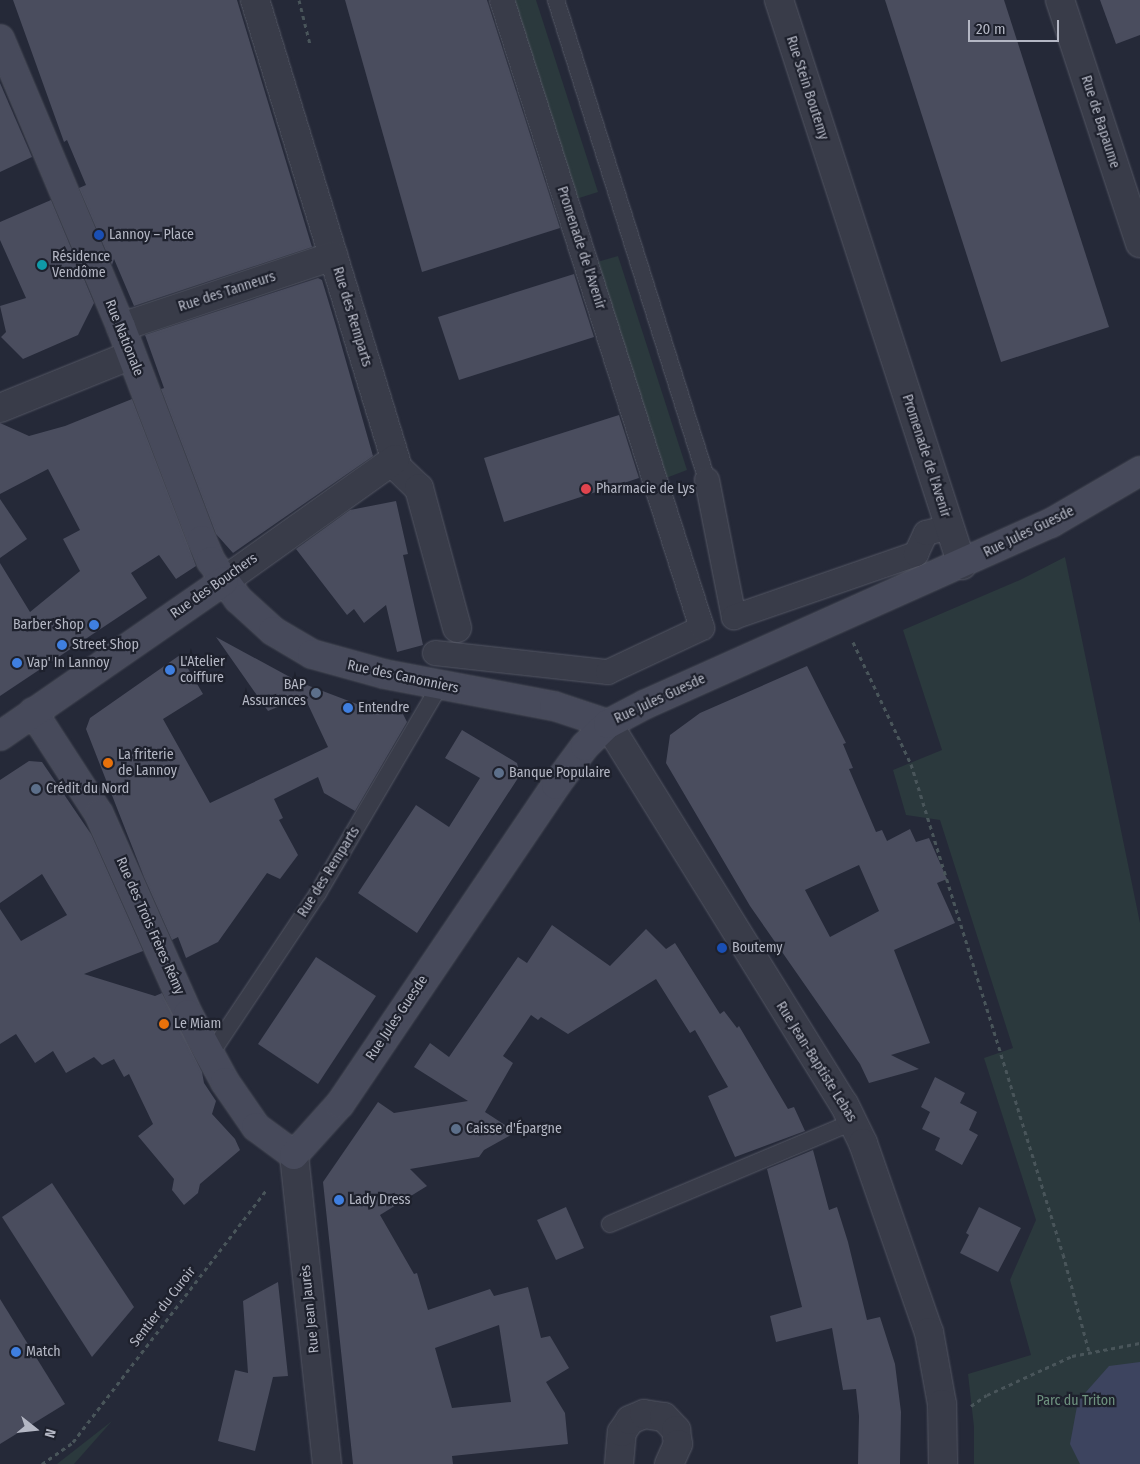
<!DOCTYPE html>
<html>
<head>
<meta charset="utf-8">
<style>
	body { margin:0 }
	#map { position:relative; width:1140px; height:1464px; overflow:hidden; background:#252938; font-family:"Fira Sans Condensed",sans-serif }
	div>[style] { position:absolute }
	.green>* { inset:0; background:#2b393d }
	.water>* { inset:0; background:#3d445f }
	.building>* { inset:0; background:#4a4d5e }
	.path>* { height:3px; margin-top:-1.5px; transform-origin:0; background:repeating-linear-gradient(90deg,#49555a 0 4px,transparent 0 8px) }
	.roads { filter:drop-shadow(0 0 1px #545764) drop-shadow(0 0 1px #545764) }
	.service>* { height:16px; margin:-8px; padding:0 8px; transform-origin:8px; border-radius:8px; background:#393c49 }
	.pedestrian>* { height:24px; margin:-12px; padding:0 12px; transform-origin:12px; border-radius:12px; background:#393c49 }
	.minor>* { height:28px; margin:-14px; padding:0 14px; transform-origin:14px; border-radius:14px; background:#393c49 }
	.tertiary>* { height:28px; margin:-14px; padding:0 14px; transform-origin:14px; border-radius:14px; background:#393c49 }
	.secondary>* { height:28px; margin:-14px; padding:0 14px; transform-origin:14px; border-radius:14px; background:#474a5b }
	.dots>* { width:14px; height:14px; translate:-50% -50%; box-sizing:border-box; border:2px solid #1e212d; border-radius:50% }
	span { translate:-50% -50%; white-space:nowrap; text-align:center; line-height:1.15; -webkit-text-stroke:4.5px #1e212d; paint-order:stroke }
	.street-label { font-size:14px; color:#b4b7c4 }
	.poi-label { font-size:14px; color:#b4b7c4 }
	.left { translate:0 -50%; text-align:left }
	.right { translate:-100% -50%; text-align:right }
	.park-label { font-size:14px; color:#6e927f }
	.north { position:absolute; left:10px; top:1404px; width:50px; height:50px; -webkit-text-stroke:4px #1e212d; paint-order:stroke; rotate:106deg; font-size:14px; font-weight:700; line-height:20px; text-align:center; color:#b4b7c4 }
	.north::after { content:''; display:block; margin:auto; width:18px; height:22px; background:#b4b7c4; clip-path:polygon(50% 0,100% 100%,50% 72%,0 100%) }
	.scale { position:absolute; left:968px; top:20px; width:91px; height:22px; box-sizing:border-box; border:2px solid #b4b7c4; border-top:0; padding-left:6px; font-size:15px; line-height:18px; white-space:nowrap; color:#b4b7c4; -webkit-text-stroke:4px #1e212d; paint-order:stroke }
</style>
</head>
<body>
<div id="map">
	<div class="green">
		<i style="clip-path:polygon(512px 0,536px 0,598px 192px,576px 199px)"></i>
		<i style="clip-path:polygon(618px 256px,687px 470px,666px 478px,597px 262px)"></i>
		<i style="clip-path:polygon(1065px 557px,1140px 923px,1140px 1464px,974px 1464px,974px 1427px,968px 1374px,1031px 1355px,1010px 1280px,1036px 1220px,984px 1058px,1013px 1048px,940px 820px,906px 815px,893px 770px,942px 750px,903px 630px,1020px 580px)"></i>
		<i style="clip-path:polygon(112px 1421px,74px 1464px,57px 1464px)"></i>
	</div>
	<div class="water">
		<i style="clip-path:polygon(1140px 1362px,1140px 1464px,1080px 1464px,1070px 1444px,1078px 1401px,1109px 1366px)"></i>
	</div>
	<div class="building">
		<i style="clip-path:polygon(13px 0,237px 0,312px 247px,134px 306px,114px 259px,112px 265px,79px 188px,86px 185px,67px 140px,64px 142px)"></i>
		<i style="clip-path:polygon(345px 0,487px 0,560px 228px,422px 272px)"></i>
		<i style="clip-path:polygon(885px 0,1004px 0,1109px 327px,1001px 362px)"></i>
		<i style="clip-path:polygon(1100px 0,1140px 0,1140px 35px,1116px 44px)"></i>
		<i style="clip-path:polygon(0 83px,32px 157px,0 172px)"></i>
		<i style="clip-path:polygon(51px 200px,94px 303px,78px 335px,23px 359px,1px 337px,6px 332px,0 306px,26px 298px,0 240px,0 222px)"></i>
		<i style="clip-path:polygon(574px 274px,594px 337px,459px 380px,438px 317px)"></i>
		<i style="clip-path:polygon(318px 278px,322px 280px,336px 326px,373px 456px,233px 553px,216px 534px,161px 389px,164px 388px,145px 335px)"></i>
		<i style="clip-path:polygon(132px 399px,196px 566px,176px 579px,159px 555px,131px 573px,147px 598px,0 696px,0 563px,30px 612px,80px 571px,63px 539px,80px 530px,48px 469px,0 494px,0 423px,29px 436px,65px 426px)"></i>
		<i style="clip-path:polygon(619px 415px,639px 478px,504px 522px,484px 458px)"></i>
		<i style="clip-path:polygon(0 499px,27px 539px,0 558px)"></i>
		<i style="clip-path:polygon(396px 501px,408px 554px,403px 555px,423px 645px,397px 652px,386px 605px,364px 623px,354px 609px,347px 615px,296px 549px,350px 510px)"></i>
		<i style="clip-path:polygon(216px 637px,299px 682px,362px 706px,402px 712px,407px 722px,355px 811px,324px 793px,318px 777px,274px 799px,283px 818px,279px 820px,298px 855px,280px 879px,267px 873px,218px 942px,186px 958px,178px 937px,172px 940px,144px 877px,86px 729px,90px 718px,180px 655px,203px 694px,163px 719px,210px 803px,328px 747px,304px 696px,268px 711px)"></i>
		<i style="clip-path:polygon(evenodd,807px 666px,846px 743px,843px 744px,853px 768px,849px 769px,876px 832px,882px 830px,887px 841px,910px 829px,916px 842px,929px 838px,947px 879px,937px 883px,955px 923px,894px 950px,930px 1043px,891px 1055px,919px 1069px,869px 1083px,860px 1064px,750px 906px,666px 763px,670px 735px,700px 713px,807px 666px,859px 865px,879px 911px,830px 937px,805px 890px,859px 865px)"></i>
		<i style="clip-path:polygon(462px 730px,517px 763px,520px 775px,417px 933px,358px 893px,416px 805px,449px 827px,480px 778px,445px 758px)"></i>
		<i style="clip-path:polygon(29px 761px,42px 762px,91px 834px,143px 951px,84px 974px,155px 996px,162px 993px,202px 1072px,204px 1083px,216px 1101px,212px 1114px,235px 1139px,240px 1150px,200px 1184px,198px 1193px,184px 1205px,172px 1190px,174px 1179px,138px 1136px,153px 1124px,129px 1074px,124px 1077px,114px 1059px,102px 1065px,94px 1057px,66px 1073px,53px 1051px,35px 1063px,16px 1034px,0 1044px,0 909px,21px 941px,67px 915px,42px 874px,0 903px,0 780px)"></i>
		<i style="clip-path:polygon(evenodd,552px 925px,610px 966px,646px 929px,666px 949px,675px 943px,720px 1014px,724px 1011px,737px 1028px,739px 1026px,788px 1109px,794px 1107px,805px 1131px,735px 1157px,708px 1096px,728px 1087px,695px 1030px,690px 1033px,656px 979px,568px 1034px,541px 1017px,538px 1020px,531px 1015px,503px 1056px,513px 1063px,485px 1112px,516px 1132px,484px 1150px,479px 1157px,410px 1169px,427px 1186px,380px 1215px,414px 1274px,417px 1273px,428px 1310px,490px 1289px,494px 1296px,528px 1287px,541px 1338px,550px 1336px,569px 1368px,546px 1382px,565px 1413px,568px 1444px,452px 1456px,453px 1464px,353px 1464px,323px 1182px,378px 1102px,394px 1113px,468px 1101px,414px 1067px,430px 1043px,449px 1057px,518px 957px,527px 963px,552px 925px,499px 1325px,511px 1402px,452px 1408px,435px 1348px,499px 1325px)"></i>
		<i style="clip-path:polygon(316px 957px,376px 996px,318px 1084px,258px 1044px)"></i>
		<i style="clip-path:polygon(935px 1077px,965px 1093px,960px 1103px,977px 1112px,969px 1130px,978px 1135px,962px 1165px,935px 1150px,940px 1138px,922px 1129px,930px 1112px,921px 1107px)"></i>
		<i style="clip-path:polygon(813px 1150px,829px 1210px,837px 1207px,848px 1242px,867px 1320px,880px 1317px,895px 1364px,901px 1412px,900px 1464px,858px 1464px,859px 1416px,856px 1389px,843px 1390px,832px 1328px,776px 1342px,770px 1316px,802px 1307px,767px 1169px)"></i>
		<i style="clip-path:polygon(52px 1183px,134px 1307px,92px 1357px,2px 1217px)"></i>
		<i style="clip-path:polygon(566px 1207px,584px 1248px,556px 1260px,537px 1220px)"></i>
		<i style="clip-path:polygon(979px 1207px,1021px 1228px,998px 1272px,960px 1253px,969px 1235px,966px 1233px)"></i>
		<i style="clip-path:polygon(278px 1282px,288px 1376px,273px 1377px,255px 1451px,218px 1441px,235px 1370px,248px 1373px,243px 1301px)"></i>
		<i style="clip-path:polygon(0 1299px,65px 1404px,0 1444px)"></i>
	</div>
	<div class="path">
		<i style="left:299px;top:0;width:45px;rotate:76deg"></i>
		<i style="left:853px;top:642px;width:135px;rotate:64.6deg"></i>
		<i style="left:911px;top:764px;width:513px;rotate:72.77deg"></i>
		<i style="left:1063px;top:1254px;width:101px;rotate:75.1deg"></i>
		<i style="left:971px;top:1406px;width:19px;rotate:-35deg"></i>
		<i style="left:987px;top:1395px;width:94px;rotate:-24.6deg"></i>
		<i style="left:1072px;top:1356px;width:69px;rotate:-10.8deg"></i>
		<i style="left:42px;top:1464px;width:38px;rotate:-35deg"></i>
		<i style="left:73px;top:1442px;width:319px;rotate:-52.5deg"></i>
	</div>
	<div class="roads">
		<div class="service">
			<i style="left:556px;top:0;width:503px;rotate:72.54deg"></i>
			<i style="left:210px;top:1055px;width:195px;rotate:-56.3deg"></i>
			<i style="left:318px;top:893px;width:241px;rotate:-59.6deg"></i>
			<i style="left:610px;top:1224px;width:264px;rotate:-22.8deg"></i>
		</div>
		<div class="pedestrian">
			<i style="left:707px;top:480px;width:140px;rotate:78.9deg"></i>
			<i style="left:734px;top:617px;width:193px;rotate:-19.1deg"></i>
			<i style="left:916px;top:554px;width:23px;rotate:-65deg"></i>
			<i style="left:926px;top:533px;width:25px;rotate:-14deg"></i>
			<i style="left:435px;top:653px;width:174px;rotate:6.3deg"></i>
			<i style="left:608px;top:672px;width:104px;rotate:-25.1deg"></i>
			<i style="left:702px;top:628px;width:659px;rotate:-107.67deg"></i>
		</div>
		<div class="minor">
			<i style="left:255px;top:0;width:489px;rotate:73deg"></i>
			<i style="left:398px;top:468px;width:29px;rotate:44deg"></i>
			<i style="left:419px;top:488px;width:145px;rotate:74.8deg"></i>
			<i style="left:779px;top:0;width:594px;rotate:72.05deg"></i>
			<i style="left:1060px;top:0;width:256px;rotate:71.8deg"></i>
			<i style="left:121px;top:327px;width:224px;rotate:-18.5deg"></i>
			<i style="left:224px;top:581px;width:210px;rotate:-35.5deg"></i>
			<i style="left:294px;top:1155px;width:311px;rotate:83.9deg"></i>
			<i style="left:619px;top:1464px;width:32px;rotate:-85deg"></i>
			<i style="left:622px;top:1432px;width:14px;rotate:-56deg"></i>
			<i style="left:630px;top:1420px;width:15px;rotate:-23deg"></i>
			<i style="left:644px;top:1414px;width:20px;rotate:9deg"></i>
			<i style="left:664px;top:1417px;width:18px;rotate:47deg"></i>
			<i style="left:676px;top:1430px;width:14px;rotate:82deg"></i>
			<i style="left:678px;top:1444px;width:22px;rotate:114deg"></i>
		</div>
		<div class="tertiary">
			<i style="left:0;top:408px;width:141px;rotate:-22deg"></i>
			<i style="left:608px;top:724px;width:447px;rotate:58.2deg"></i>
			<i style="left:844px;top:1104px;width:43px;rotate:64deg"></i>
			<i style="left:863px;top:1143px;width:200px;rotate:70.8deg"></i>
			<i style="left:929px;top:1332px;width:73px;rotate:79.8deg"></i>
			<i style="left:942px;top:1404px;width:60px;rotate:89deg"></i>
		</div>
		<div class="secondary">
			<i style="left:0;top:39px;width:312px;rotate:67.2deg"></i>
			<i style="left:121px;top:327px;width:228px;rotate:69.2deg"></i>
			<i style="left:202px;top:540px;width:23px;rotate:67deg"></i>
			<i style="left:211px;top:561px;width:47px;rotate:54.6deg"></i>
			<i style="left:238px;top:599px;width:47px;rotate:42.4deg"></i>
			<i style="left:273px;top:631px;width:45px;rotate:30.5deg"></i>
			<i style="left:312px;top:654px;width:75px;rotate:15.5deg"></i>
			<i style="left:384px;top:674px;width:173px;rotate:10.7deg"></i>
			<i style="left:554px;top:706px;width:57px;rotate:18.4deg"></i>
			<i style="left:33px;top:712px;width:121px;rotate:57.1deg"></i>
			<i style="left:99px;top:814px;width:219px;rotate:66deg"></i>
			<i style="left:188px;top:1014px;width:77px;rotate:61.4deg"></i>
			<i style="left:225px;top:1082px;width:55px;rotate:55.4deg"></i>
			<i style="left:256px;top:1127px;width:47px;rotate:36.4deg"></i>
			<i style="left:294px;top:1155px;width:69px;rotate:-48deg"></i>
			<i style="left:340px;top:1104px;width:385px;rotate:-55.9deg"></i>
			<i style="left:556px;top:785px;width:49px;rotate:-53.4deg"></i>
			<i style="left:585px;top:746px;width:32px;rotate:-44deg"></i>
			<i style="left:608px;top:724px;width:43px;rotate:-27.8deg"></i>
			<i style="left:646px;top:704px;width:444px;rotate:-24.1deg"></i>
			<i style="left:1051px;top:523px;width:103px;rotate:-30.3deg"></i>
			<i style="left:0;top:736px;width:272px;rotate:-34.7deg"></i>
		</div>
	</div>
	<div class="dots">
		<i style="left:99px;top:235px;background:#1a4fb4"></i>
		<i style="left:42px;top:265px;background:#0f9aa8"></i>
		<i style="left:586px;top:489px;background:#e0444e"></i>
		<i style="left:94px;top:625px;background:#3f7fe0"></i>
		<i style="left:62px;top:645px;background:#3f7fe0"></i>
		<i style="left:17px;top:663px;background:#3f7fe0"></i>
		<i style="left:170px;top:670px;background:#3f7fe0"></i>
		<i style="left:316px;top:693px;background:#5c6f8a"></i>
		<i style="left:348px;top:708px;background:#3f7fe0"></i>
		<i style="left:108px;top:763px;background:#e8710a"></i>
		<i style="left:499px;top:773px;background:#5c6f8a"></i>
		<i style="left:36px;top:789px;background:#5c6f8a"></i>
		<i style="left:722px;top:948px;background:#1a4fb4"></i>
		<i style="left:164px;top:1024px;background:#e8710a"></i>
		<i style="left:456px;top:1129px;background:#5c6f8a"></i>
		<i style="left:339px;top:1200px;background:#3f7fe0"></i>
		<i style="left:16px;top:1352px;background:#3f7fe0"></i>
	</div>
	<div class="street-label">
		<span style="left:807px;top:88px;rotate:72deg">Rue Stein Boutemy</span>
		<span style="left:1100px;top:122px;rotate:72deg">Rue de Bapaume</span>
		<span style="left:581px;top:248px;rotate:72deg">Promenade de l'Avenir</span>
		<span style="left:227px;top:292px;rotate:-18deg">Rue des Tanneurs</span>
		<span style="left:352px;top:317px;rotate:73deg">Rue des Remparts</span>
		<span style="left:124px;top:338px;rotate:68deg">Rue Nationale</span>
		<span style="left:926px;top:456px;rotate:72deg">Promenade de l'Avenir</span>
		<span style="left:1029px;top:532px;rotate:-26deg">Rue Jules Guesde</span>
		<span style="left:214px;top:586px;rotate:-35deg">Rue des Bouchers</span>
		<span style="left:403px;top:677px;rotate:12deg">Rue des Canonniers</span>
		<span style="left:660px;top:699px;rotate:-25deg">Rue Jules Guesde</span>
		<span style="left:329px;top:872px;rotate:-58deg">Rue des Remparts</span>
		<span style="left:150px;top:926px;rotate:66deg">Rue des Trois Frères Rémy</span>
		<span style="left:397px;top:1018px;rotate:-56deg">Rue Jules Guesde</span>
		<span style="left:816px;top:1062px;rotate:58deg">Rue Jean-Baptiste Lebas</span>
		<span style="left:163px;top:1307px;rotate:-52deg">Sentier du Curoir</span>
		<span style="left:310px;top:1309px;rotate:-96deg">Rue Jean Jaurès</span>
	</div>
	<div class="poi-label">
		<span class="left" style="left:109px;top:235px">Lannoy – Place</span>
		<span class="left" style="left:52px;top:265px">Résidence<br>Vendôme</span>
		<span class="left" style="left:596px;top:489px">Pharmacie de Lys</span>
		<span class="right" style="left:84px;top:625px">Barber Shop</span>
		<span class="left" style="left:72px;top:645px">Street Shop</span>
		<span class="left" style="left:180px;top:670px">L'Atelier<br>coiffure</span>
		<span class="left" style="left:27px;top:663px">Vap' In Lannoy</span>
		<span class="right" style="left:306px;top:693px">BAP<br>Assurances</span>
		<span class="left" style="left:358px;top:708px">Entendre</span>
		<span class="left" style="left:118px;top:763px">La friterie<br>de Lannoy</span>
		<span class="left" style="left:509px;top:773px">Banque Populaire</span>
		<span class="left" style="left:46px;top:789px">Crédit du Nord</span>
		<span class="left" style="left:732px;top:948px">Boutemy</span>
		<span class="left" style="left:174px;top:1024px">Le Miam</span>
		<span class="left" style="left:466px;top:1129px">Caisse d'Épargne</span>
		<span class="left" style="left:349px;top:1200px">Lady Dress</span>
		<span class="left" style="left:26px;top:1352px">Match</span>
	</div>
	<div class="park-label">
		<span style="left:1076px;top:1401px">Parc du Triton</span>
	</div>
	<div class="north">N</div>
	<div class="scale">20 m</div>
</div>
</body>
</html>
